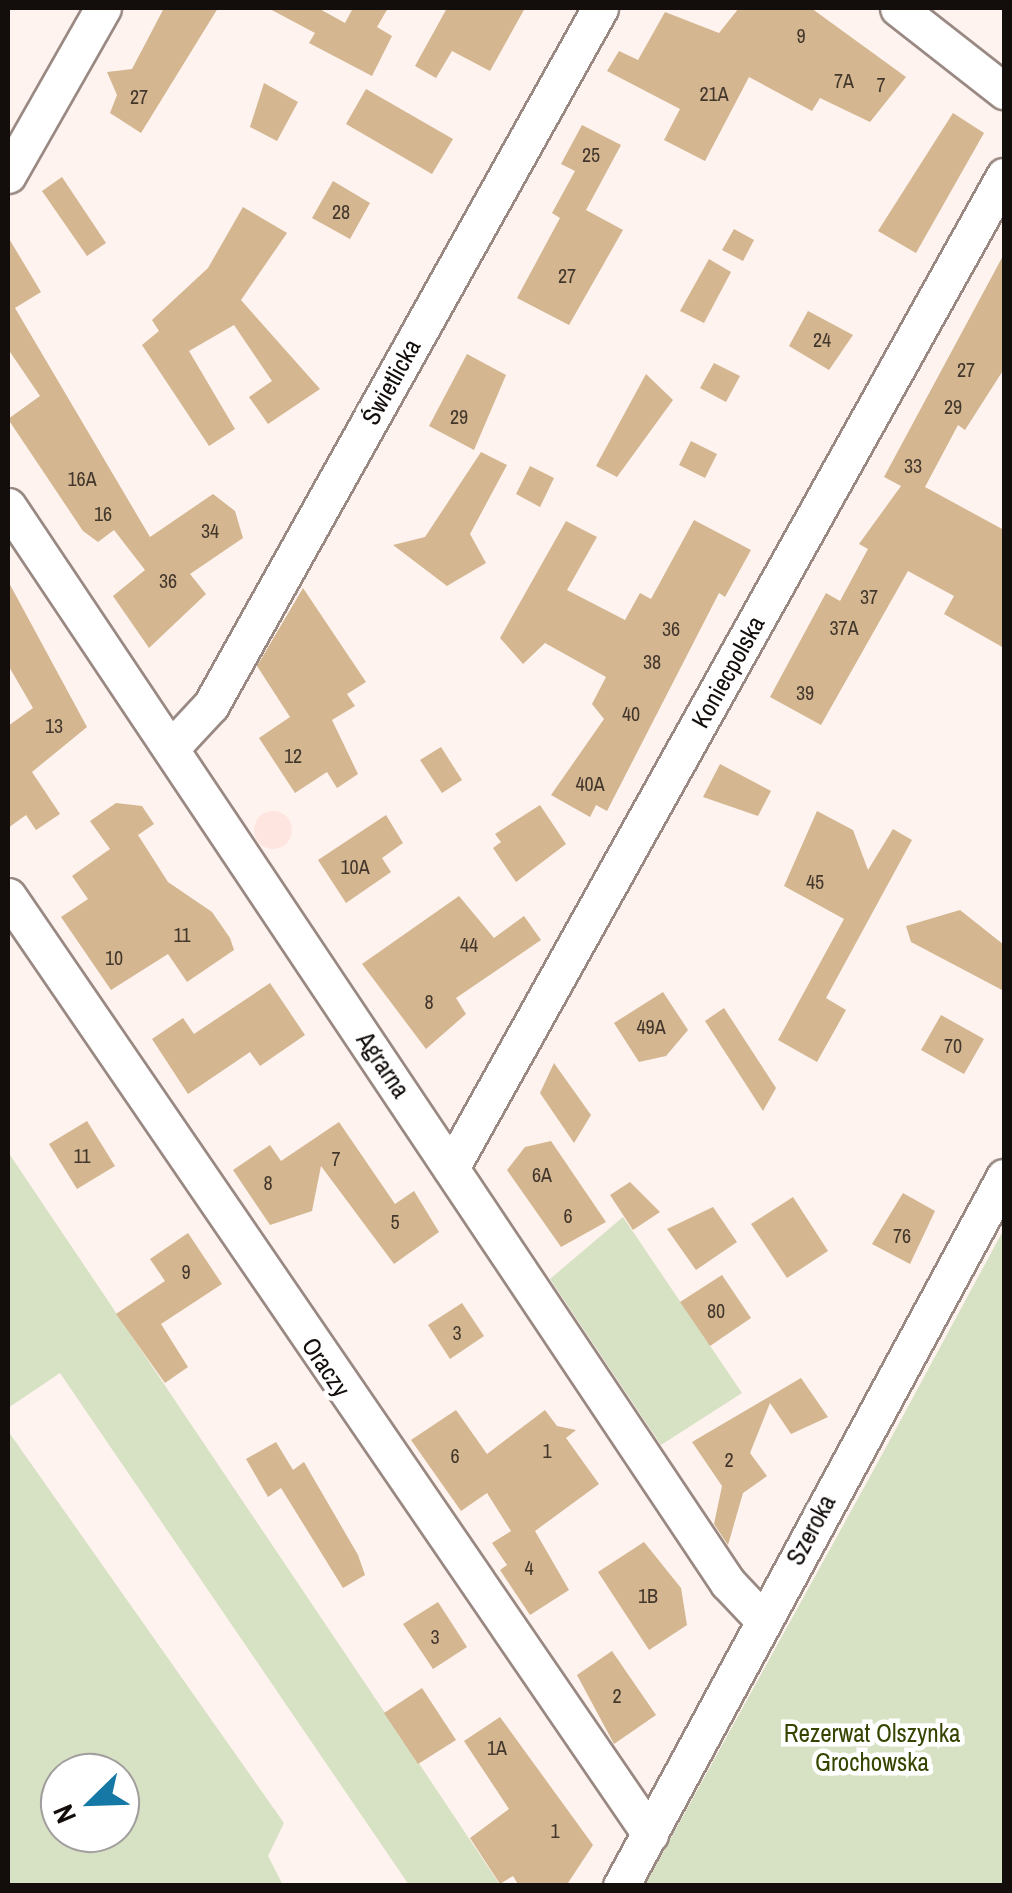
<!DOCTYPE html>
<meta charset="utf-8">
<style>
body{margin:0}
#map{position:relative;width:1012px;height:1893px;overflow:hidden;background:#fef3ee;font-family:"Archivo Narrow",sans-serif}
div>[style]{position:absolute}
[style*='--x']{left:calc(var(--x)*1px);top:calc(var(--y)*1px);width:calc(var(--w)*1px);rotate:calc(var(--a)*1deg)}
.industrial>*{inset:0;background:#ffe5df}
.round{border-radius:50%}
.green>*{inset:0;background:#d7e2c4}
.building>*{inset:0;background:#d4b691}
.roads{filter:drop-shadow(2px 0 #9a8983) drop-shadow(-2px 0 #9a8983) drop-shadow(0 2px #9a8983) drop-shadow(0 -2px #9a8983)}
.minor>*{height:35px;margin:-17.5px;padding:0 17.5px;transform-origin:17.5px;border-radius:17.5px;background:#fff}
span{translate:-50% -50%;white-space:nowrap;text-align:center;line-height:1.15;-webkit-text-stroke:9px #fff;paint-order:stroke}
.number-label{font-size:20px;color:#43372c}
.number-label span{-webkit-text-stroke-width:0}
.street-label{font-size:25px;color:#130d0b}
.park-label{font-size:25px;color:#354500}
.frame{position:absolute;inset:0;border:10px solid #130d0b;pointer-events:none}
.north{position:absolute;left:40px;top:1753px;width:100px;height:100px;box-sizing:border-box;background:#fff;border:2px solid #a19e9d;border-radius:50%;rotate:247deg;font-size:28px;font-weight:700;line-height:40px;text-align:center;color:#130d0b}
.north::after{content:'';display:block;margin:auto;width:35px;height:45px;background:#1678a5;clip-path:polygon(50% 0,100% 100%,50% 72%,0 100%)}
</style>
<div id="map">
<div class="industrial">
<div class="round" style="left:254px;top:811px;width:38px;height:38px"></div>
</div>
<div class="green">
<div style="clip-path:polygon(8px 1152px,410px 1750px,500px 1885px,409px 1885px,60px 1373px,8px 1408px)"></div>
<div style="clip-path:polygon(623px 1217px,742px 1393px,661px 1445px,550px 1279px)"></div>
<div style="clip-path:polygon(1004px 1229px,1004px 1885px,645px 1885px,878px 1462px)"></div>
<div style="clip-path:polygon(evenodd,8px 1431px,284px 1823px,268px 1856px,283px 1885px,8px 1885px,8px 1431px,60px 1773px,120px 1773px,120px 1833px,60px 1833px,60px 1773px)"></div>
</div>
<div class="building">
<div style="clip-path:polygon(164px 8px,218px 8px,141px 133px,110px 113px,117px 95px,107px 72px,132px 69px)"></div>
<div style="clip-path:polygon(268px 8px,318px 8px,345px 23px,353px 8px,388px 8px,377px 27px,392px 36px,372px 76px,309px 43px,315px 33px)"></div>
<div style="clip-path:polygon(447px 8px,525px 8px,490px 71px,452px 51px,436px 78px,415px 66px)"></div>
<div style="clip-path:polygon(739px 8px,811px 8px,906px 77px,870px 122px,820px 98px,812px 111px,749px 77px,705px 161px,664px 140px,680px 109px,607px 71px,619px 51px,638px 60px,665px 12px,719px 33px)"></div>
<div style="clip-path:polygon(264px 83px,298px 102px,277px 141px,250px 127px)"></div>
<div style="clip-path:polygon(366px 89px,453px 139px,432px 174px,346px 124px)"></div>
<div style="clip-path:polygon(953px 113px,984px 133px,916px 253px,878px 231px)"></div>
<div style="clip-path:polygon(582px 125px,621px 145px,586px 210px,623px 230px,569px 325px,517px 298px,560px 218px,552px 213px,575px 171px,561px 164px)"></div>
<div style="clip-path:polygon(62px 177px,106px 243px,87px 256px,42px 191px)"></div>
<div style="clip-path:polygon(333px 181px,370px 203px,350px 239px,312px 218px)"></div>
<div style="clip-path:polygon(243px 207px,287px 233px,241px 300px,320px 389px,268px 424px,249px 397px,272px 381px,234px 325px,189px 351px,235px 429px,209px 446px,142px 345px,159px 331px,152px 320px,208px 268px)"></div>
<div style="clip-path:polygon(734px 229px,754px 240px,743px 261px,722px 250px)"></div>
<div style="clip-path:polygon(8px 237px,41px 292px,15px 308px,150px 537px,213px 494px,235px 511px,243px 538px,190px 574px,206px 594px,149px 648px,113px 596px,145px 570px,114px 530px,98px 542px,83px 531px,8px 419px,40px 396px,8px 349px)"></div>
<div style="clip-path:polygon(1004px 254px,1004px 369px,965px 430px,958px 425px,925px 487px,1004px 530px,1004px 648px,944px 614px,954px 596px,908px 571px,821px 725px,770px 697px,826px 593px,840px 601px,868px 549px,859px 544px,901px 486px,884px 477px)"></div>
<div style="clip-path:polygon(709px 259px,731px 272px,704px 323px,680px 311px)"></div>
<div style="clip-path:polygon(808px 311px,853px 335px,829px 370px,789px 346px)"></div>
<div style="clip-path:polygon(467px 354px,506px 375px,474px 450px,429px 426px)"></div>
<div style="clip-path:polygon(714px 363px,740px 376px,726px 402px,700px 388px)"></div>
<div style="clip-path:polygon(646px 374px,673px 400px,617px 477px,596px 466px)"></div>
<div style="clip-path:polygon(691px 441px,717px 454px,705px 478px,679px 465px)"></div>
<div style="clip-path:polygon(481px 452px,507px 465px,470px 534px,486px 563px,447px 586px,393px 545px,425px 537px)"></div>
<div style="clip-path:polygon(530px 466px,554px 478px,540px 507px,516px 494px)"></div>
<div style="clip-path:polygon(694px 520px,751px 550px,725px 597px,719px 593px,607px 811px,596px 805px,590px 817px,551px 795px,604px 719px,592px 704px,606px 677px,545px 643px,523px 664px,500px 638px,566px 521px,597px 537px,567px 590px,625px 620px,640px 593px,651px 599px)"></div>
<div style="clip-path:polygon(8px 581px,87px 727px,32px 772px,60px 814px,36px 830px,26px 815px,8px 828px,8px 726px,33px 708px,8px 665px)"></div>
<div style="clip-path:polygon(303px 588px,366px 682px,347px 694px,355px 706px,332px 720px,358px 774px,337px 788px,327px 772px,295px 793px,259px 738px,290px 717px,257px 666px)"></div>
<div style="clip-path:polygon(441px 747px,462px 780px,442px 793px,420px 760px)"></div>
<div style="clip-path:polygon(720px 764px,771px 791px,758px 816px,703px 797px)"></div>
<div style="clip-path:polygon(116px 803px,142px 806px,154px 824px,138px 835px,168px 882px,212px 912px,230px 938px,234px 950px,187px 982px,168px 954px,111px 990px,61px 917px,88px 899px,72px 876px,110px 849px,90px 821px)"></div>
<div style="clip-path:polygon(540px 805px,566px 844px,516px 882px,493px 848px,501px 842px,495px 834px)"></div>
<div style="clip-path:polygon(817px 811px,853px 830px,868px 870px,893px 829px,912px 840px,826px 998px,846px 1010px,817px 1062px,778px 1040px,844px 919px,784px 886px)"></div>
<div style="clip-path:polygon(386px 815px,403px 843px,382px 858px,391px 872px,346px 903px,318px 860px)"></div>
<div style="clip-path:polygon(459px 896px,494px 938px,524px 916px,541px 940px,456px 998px,466px 1014px,426px 1049px,362px 964px)"></div>
<div style="clip-path:polygon(960px 910px,1004px 945px,1004px 991px,911px 942px,906px 926px)"></div>
<div style="clip-path:polygon(270px 983px,305px 1035px,260px 1066px,250px 1052px,188px 1094px,152px 1039px,183px 1018px,194px 1034px)"></div>
<div style="clip-path:polygon(663px 992px,688px 1030px,666px 1056px,639px 1062px,614px 1023px)"></div>
<div style="clip-path:polygon(724px 1008px,776px 1088px,763px 1111px,705px 1021px)"></div>
<div style="clip-path:polygon(941px 1015px,984px 1039px,964px 1074px,921px 1050px)"></div>
<div style="clip-path:polygon(554px 1063px,591px 1115px,574px 1143px,540px 1093px)"></div>
<div style="clip-path:polygon(87px 1121px,115px 1166px,77px 1189px,49px 1144px)"></div>
<div style="clip-path:polygon(339px 1122px,395px 1204px,414px 1191px,439px 1232px,394px 1264px,321px 1166px,312px 1211px,270px 1225px,233px 1170px,270px 1145px,281px 1161px)"></div>
<div style="clip-path:polygon(551px 1141px,606px 1222px,561px 1247px,507px 1170px,525px 1147px)"></div>
<div style="clip-path:polygon(630px 1182px,660px 1212px,633px 1230px,610px 1195px)"></div>
<div style="clip-path:polygon(903px 1193px,935px 1211px,910px 1264px,872px 1244px)"></div>
<div style="clip-path:polygon(793px 1197px,828px 1251px,787px 1278px,751px 1224px)"></div>
<div style="clip-path:polygon(713px 1207px,737px 1242px,696px 1270px,667px 1229px)"></div>
<div style="clip-path:polygon(188px 1233px,222px 1284px,161px 1324px,188px 1367px,165px 1383px,116px 1314px,165px 1281px,150px 1259px)"></div>
<div style="clip-path:polygon(722px 1275px,751px 1318px,710px 1346px,680px 1302px)"></div>
<div style="clip-path:polygon(462px 1303px,484px 1336px,450px 1359px,428px 1325px)"></div>
<div style="clip-path:polygon(801px 1378px,828px 1417px,791px 1434px,770px 1403px,750px 1453px,767px 1476px,743px 1493px,728px 1545px,714px 1524px,722px 1486px,692px 1442px)"></div>
<div style="clip-path:polygon(456px 1410px,487px 1454px,545px 1410px,557px 1426px,576px 1430px,566px 1438px,599px 1484px,535px 1531px,569px 1590px,530px 1615px,500px 1570px,507px 1565px,492px 1543px,511px 1531px,487px 1493px,461px 1511px,411px 1440px)"></div>
<div style="clip-path:polygon(276px 1442px,293px 1470px,304px 1462px,358px 1555px,365px 1575px,343px 1588px,281px 1488px,268px 1497px,246px 1459px)"></div>
<div style="clip-path:polygon(644px 1542px,681px 1588px,687px 1625px,649px 1650px,598px 1572px)"></div>
<div style="clip-path:polygon(438px 1602px,467px 1647px,433px 1669px,403px 1624px)"></div>
<div style="clip-path:polygon(612px 1651px,656px 1715px,614px 1744px,577px 1675px)"></div>
<div style="clip-path:polygon(422px 1688px,456px 1740px,418px 1764px,384px 1713px)"></div>
<div style="clip-path:polygon(500px 1717px,593px 1845px,566px 1886px,519px 1886px,513px 1876px,500px 1884px,470px 1838px,509px 1809px,464px 1741px)"></div>
</div>
<div class="roads">
<div class="minor">
<div style="--x:898;--y:8;--w:135;--a:38.1"></div>
<div style="--x:8;--y:175;--w:192;--a:-60.4"></div>
<div style="--x:8;--y:506;--w:1296;--a:56.24"></div>
<div style="--x:728;--y:1583;--w:51;--a:46.6"></div>
<div style="--x:172;--y:747;--w:57;--a:-47.1"></div>
<div style="--x:211;--y:705;--w:798;--a:-60.83"></div>
<div style="--x:8;--y:896;--w:1137;--a:55.61"></div>
<div style="--x:451;--y:1168;--w:1136;--a:-60.86"></div>
<div style="--x:621;--y:1886;--w:806;--a:-61.62"></div>
</div>
</div>
<div class="number-label">
<span style="left:801px;top:35px">9</span>
<span style="left:844px;top:80px">7A</span>
<span style="left:881px;top:84px">7</span>
<span style="left:714px;top:93px">21A</span>
<span style="left:139px;top:96px">27</span>
<span style="left:591px;top:154px">25</span>
<span style="left:341px;top:211px">28</span>
<span style="left:567px;top:275px">27</span>
<span style="left:822px;top:339px">24</span>
<span style="left:966px;top:369px">27</span>
<span style="left:953px;top:406px">29</span>
<span style="left:459px;top:416px">29</span>
<span style="left:913px;top:465px">33</span>
<span style="left:82px;top:478px">16A</span>
<span style="left:103px;top:513px">16</span>
<span style="left:210px;top:530px">34</span>
<span style="left:168px;top:580px">36</span>
<span style="left:869px;top:596px">37</span>
<span style="left:844px;top:627px">37A</span>
<span style="left:671px;top:628px">36</span>
<span style="left:652px;top:661px">38</span>
<span style="left:805px;top:692px">39</span>
<span style="left:631px;top:713px">40</span>
<span style="left:54px;top:725px">13</span>
<span style="left:293px;top:755px">12</span>
<span style="left:590px;top:783px">40A</span>
<span style="left:355px;top:866px">10A</span>
<span style="left:815px;top:881px">45</span>
<span style="left:182px;top:934px">11</span>
<span style="left:469px;top:944px">44</span>
<span style="left:114px;top:957px">10</span>
<span style="left:429px;top:1001px">8</span>
<span style="left:651px;top:1026px">49A</span>
<span style="left:953px;top:1045px">70</span>
<span style="left:82px;top:1155px">11</span>
<span style="left:336px;top:1158px">7</span>
<span style="left:542px;top:1174px">6A</span>
<span style="left:268px;top:1182px">8</span>
<span style="left:568px;top:1215px">6</span>
<span style="left:395px;top:1221px">5</span>
<span style="left:902px;top:1235px">76</span>
<span style="left:186px;top:1271px">9</span>
<span style="left:716px;top:1310px">80</span>
<span style="left:457px;top:1332px">3</span>
<span style="left:547px;top:1450px">1</span>
<span style="left:455px;top:1455px">6</span>
<span style="left:729px;top:1459px">2</span>
<span style="left:529px;top:1567px">4</span>
<span style="left:648px;top:1595px">1B</span>
<span style="left:435px;top:1636px">3</span>
<span style="left:617px;top:1695px">2</span>
<span style="left:497px;top:1747px">1A</span>
<span style="left:555px;top:1830px">1</span>
</div>
<div class="street-label">
<span style="left:391px;top:382px;rotate:-61deg">Świetlicka</span>
<span style="left:728px;top:672px;rotate:-61deg">Koniecpolska</span>
<span style="left:383px;top:1065px;rotate:56deg">Agrarna</span>
<span style="left:326px;top:1367px;rotate:56deg">Oraczy</span>
<span style="left:811px;top:1530px;rotate:-62deg">Szeroka</span>
</div>
<div class="park-label">
<span style="left:872px;top:1748px">Rezerwat Olszynka<br>Grochowska</span>
</div>
<div class="frame"></div>
<div class="north">N</div>
</div>
